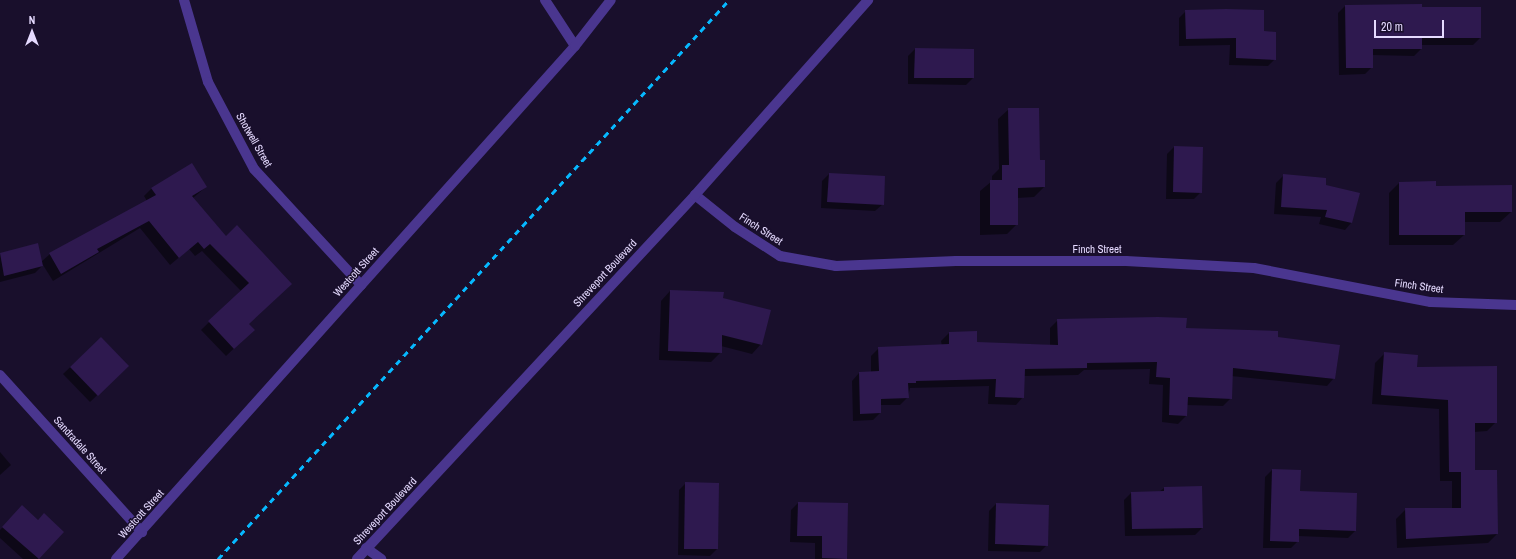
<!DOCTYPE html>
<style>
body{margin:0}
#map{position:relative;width:1516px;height:559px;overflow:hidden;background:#190f2c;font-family:"Archivo Narrow",sans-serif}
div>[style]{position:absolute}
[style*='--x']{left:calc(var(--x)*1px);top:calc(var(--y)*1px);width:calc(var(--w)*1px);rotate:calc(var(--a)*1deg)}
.shadow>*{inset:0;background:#0007}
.building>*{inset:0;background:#2e194f}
.street>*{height:10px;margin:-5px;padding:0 5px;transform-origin:5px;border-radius:5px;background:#4a368f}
.rail>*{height:3px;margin-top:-1.5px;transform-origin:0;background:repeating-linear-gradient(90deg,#06b8ff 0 6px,transparent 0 11px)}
span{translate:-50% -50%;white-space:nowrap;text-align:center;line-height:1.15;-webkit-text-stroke:3px #190f2c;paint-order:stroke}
.street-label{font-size:11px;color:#e5daff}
.north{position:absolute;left:12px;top:12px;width:40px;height:40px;-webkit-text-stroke:3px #190f2c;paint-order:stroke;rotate:0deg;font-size:11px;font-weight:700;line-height:16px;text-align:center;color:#e5daff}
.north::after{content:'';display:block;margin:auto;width:14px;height:18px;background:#e5daff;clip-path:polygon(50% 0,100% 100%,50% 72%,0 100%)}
.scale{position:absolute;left:1374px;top:20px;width:70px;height:18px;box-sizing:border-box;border:2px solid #e5daff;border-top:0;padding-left:5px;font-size:12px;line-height:14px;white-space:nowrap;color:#e5daff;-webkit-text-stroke:3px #190f2c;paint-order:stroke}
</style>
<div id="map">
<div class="shadow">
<div style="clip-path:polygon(1345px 6px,1421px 8px,1480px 38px,1473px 45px,1421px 45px,1421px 49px,1414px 56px,1372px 55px,1372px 67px,1365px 74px,1339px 75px,1338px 13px)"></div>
<div style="clip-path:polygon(1186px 11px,1263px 32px,1275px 59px,1268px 66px,1229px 65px,1230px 45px,1179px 46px,1179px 18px)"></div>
<div style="clip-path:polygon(915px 49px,973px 78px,966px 85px,908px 84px,908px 56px)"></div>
<div style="clip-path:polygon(1009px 109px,1039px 161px,1044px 187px,1034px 197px,1017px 198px,1017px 224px,1007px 234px,980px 235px,980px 191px,992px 181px,992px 176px,999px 169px,998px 119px)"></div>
<div style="clip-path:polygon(1174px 147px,1201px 192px,1194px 199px,1166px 199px,1167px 154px)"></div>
<div style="clip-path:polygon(829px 174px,883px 204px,875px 211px,821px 208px,822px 181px)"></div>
<div style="clip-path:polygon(1283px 176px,1324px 186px,1352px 222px,1345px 230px,1319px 224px,1321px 217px,1274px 214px,1276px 183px)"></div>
<div style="clip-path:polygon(1399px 183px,1435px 187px,1511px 212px,1500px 222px,1464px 222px,1464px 235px,1453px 245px,1389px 245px,1389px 193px)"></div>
<div style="clip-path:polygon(206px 187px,193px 198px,226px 237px,291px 284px,248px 324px,245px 338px,226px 356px,201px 330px,241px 291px,202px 251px,195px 256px,189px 249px,170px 265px,140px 228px,53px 281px,43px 265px,35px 273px,0 282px,0 254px,37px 244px,41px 262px,50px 254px,147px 201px,144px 196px,152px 188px)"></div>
<div style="clip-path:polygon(670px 291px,722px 299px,761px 344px,752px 354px,721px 346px,721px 352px,711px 362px,659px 360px,661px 301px)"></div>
<div style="clip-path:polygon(1058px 320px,1277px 338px,1334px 378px,1327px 386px,1231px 376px,1231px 398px,1223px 406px,1186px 405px,1186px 416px,1178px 424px,1162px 422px,1163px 385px,1149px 384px,1150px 369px,1084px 370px,1078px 375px,1024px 376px,1023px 397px,1016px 405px,988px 404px,989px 386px,910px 388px,908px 397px,900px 405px,880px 405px,880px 413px,873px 420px,853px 421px,852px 381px,859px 373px,871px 373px,871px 356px,879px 348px,942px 346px,941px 341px,949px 333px,976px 332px,976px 343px,1050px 345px,1050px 328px)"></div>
<div style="clip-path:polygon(101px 338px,128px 366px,90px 402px,63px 374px)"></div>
<div style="clip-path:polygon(1385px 353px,1416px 368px,1496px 422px,1487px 431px,1474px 432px,1474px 471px,1496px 471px,1497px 534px,1488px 543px,1397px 548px,1396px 519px,1406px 509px,1452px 509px,1452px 481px,1440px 481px,1439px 409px,1372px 404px,1375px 363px)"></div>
<div style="clip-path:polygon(0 452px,11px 465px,0 475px)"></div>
<div style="clip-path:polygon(1272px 470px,1299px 492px,1355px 531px,1348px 538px,1298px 536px,1298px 541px,1291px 548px,1263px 548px,1265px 477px)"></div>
<div style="clip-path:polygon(686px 483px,717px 549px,710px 556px,678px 555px,679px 490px)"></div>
<div style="clip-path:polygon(1201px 487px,1202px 528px,1195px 535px,1125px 536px,1124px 500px,1131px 493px,1159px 492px,1164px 488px)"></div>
<div style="clip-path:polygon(798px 503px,847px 504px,845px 559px,815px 559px,815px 543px,790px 542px,791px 510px)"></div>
<div style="clip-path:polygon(996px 504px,1047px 545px,1040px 552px,988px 551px,989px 511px)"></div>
<div style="clip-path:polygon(15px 514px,37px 521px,44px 514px,63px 532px,38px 559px,23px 559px,0 538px,0 530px)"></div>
</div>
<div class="building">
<div style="clip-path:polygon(1422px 4px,1422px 7px,1481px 7px,1481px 38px,1422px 38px,1422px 49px,1373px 49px,1373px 68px,1346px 68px,1345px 5px)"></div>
<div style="clip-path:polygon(1226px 9px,1264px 10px,1264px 31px,1276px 32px,1276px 60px,1236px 58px,1236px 38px,1186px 39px,1185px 10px)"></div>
<div style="clip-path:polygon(915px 48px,974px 49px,974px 78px,914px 78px)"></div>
<div style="clip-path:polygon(1008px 108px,1039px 108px,1040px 160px,1045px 160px,1045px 187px,1018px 188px,1018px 225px,990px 225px,990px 180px,1002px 180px,1002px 165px,1009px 165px)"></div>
<div style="clip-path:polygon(1174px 146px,1203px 147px,1202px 193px,1173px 192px)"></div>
<div style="clip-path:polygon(192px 163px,207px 187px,192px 196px,226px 236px,237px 225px,292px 284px,249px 324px,255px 330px,234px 349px,208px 321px,249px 283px,210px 244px,204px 249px,198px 242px,179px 258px,149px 221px,97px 249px,99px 252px,61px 274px,49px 253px,156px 195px,151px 188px)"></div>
<div style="clip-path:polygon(829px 173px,885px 176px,884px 205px,827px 202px)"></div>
<div style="clip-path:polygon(1283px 174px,1326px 178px,1326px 185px,1360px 193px,1352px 223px,1325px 217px,1327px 210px,1281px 207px)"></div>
<div style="clip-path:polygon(1436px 181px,1436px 186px,1512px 185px,1512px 212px,1465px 212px,1465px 235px,1399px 235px,1399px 182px)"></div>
<div style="clip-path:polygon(38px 243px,43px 266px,4px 276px,0 253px)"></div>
<div style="clip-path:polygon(670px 290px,724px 292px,723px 298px,771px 310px,762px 345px,722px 335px,722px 353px,668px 351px)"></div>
<div style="clip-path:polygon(1158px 317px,1187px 318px,1186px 328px,1278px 331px,1278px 337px,1340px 345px,1335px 379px,1233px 368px,1232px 399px,1188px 397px,1187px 416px,1169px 415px,1170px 378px,1156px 377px,1157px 362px,1087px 363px,1087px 368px,1025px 369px,1024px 398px,995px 397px,996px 379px,916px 381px,916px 383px,908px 383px,909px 398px,881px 399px,881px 413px,860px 414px,859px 372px,879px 371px,878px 347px,949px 344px,949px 332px,977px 331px,977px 342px,1058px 345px,1057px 319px)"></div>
<div style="clip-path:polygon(101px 337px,129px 366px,98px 396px,70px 367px)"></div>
<div style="clip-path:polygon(1384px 352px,1418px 355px,1417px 367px,1497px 366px,1497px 423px,1475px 423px,1475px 470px,1497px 470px,1498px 534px,1406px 539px,1405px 508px,1461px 508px,1461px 472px,1449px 472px,1448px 400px,1381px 395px)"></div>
<div style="clip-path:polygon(1272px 469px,1301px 470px,1300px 491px,1357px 493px,1356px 531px,1299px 529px,1299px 542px,1270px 541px)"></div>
<div style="clip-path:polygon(685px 482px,719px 483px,718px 549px,684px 549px)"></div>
<div style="clip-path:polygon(1202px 486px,1203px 528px,1132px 529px,1131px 492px,1164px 491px,1164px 487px)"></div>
<div style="clip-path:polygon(798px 502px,848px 503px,847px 559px,822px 558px,822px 536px,797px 536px)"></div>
<div style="clip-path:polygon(996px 503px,1049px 505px,1048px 546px,995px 544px)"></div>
<div style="clip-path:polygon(22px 505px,38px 520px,44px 513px,64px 532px,39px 559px,2px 527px)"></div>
</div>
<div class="street">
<div style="--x:184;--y:0;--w:85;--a:73.7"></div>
<div style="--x:208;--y:82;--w:98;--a:62.1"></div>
<div style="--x:254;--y:169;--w:158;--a:47.3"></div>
<div style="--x:545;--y:0;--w:55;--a:56.9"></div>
<div style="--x:695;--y:195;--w:51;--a:38.7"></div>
<div style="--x:735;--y:227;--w:54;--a:32.8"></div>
<div style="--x:780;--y:256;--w:57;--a:10.1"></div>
<div style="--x:836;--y:266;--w:120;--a:-2.4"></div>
<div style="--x:956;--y:261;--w:170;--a:0"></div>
<div style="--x:1126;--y:261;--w:128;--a:3.1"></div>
<div style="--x:1254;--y:268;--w:180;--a:10.9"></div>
<div style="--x:1431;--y:302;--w:85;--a:2"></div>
<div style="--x:0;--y:375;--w:212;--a:47.9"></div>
<div style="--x:366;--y:548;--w:19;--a:36"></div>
<div style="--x:116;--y:559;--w:688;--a:-48.18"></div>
<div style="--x:575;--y:46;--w:58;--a:-52"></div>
<div style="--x:357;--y:559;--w:497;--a:-47.1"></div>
<div style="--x:695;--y:195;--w:261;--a:-48.4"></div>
</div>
<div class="rail">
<div style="--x:218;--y:559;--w:757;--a:-47.57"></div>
</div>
<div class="street-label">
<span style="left:254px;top:140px;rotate:60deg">Shotwell Street</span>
<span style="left:761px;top:229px;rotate:33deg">Finch Street</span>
<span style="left:1097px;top:249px">Finch Street</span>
<span style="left:356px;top:272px;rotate:-48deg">Westcott Street</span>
<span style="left:605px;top:273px;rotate:-47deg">Shreveport Boulevard</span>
<span style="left:1419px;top:286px;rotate:8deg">Finch Street</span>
<span style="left:80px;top:445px;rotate:48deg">Sandradale Street</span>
<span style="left:385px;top:511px;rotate:-47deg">Shreveport Boulevard</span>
<span style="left:141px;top:514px;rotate:-48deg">Westcott Street</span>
</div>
<div class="north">N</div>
<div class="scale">20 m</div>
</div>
